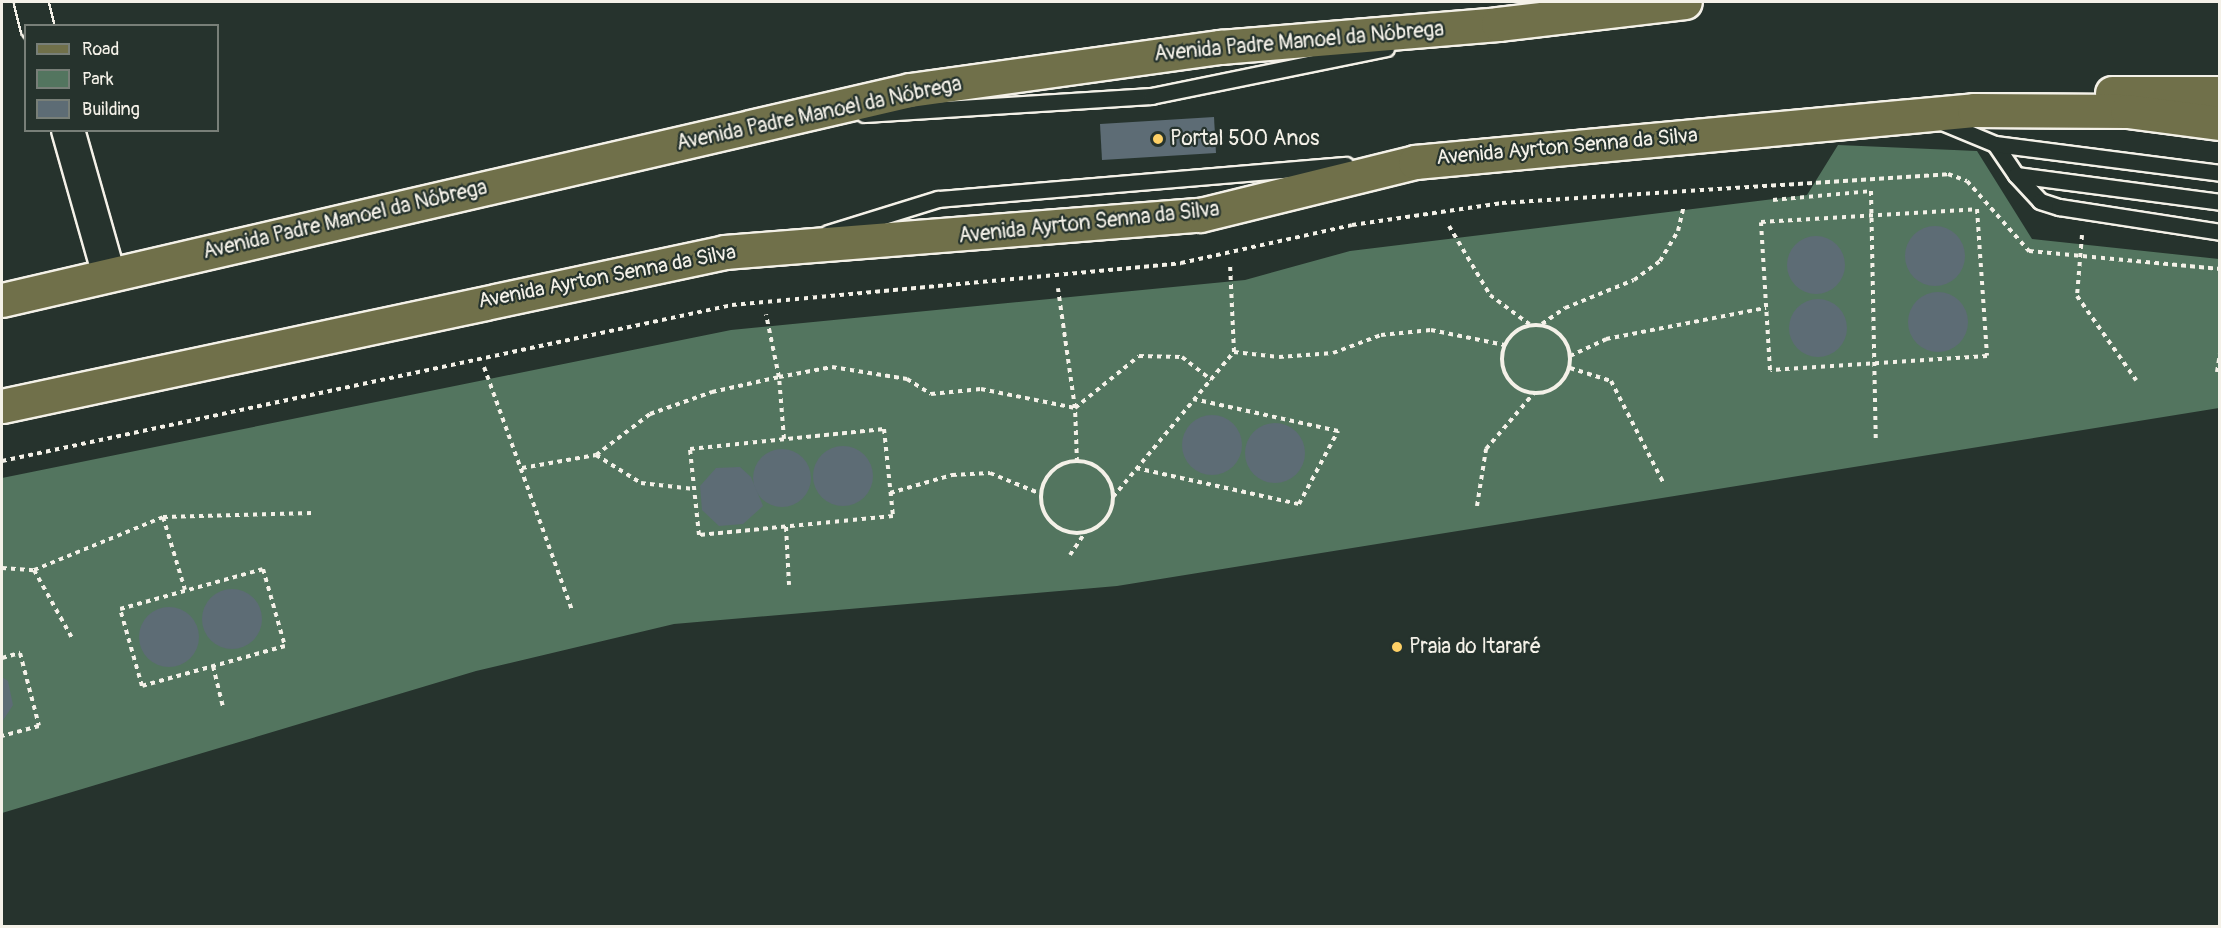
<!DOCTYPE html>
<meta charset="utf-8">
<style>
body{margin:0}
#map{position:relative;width:2221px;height:928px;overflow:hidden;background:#26332d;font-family:Pangolin,sans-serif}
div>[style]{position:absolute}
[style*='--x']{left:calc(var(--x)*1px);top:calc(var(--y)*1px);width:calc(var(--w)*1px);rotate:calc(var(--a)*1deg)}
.green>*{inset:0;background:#53755f}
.building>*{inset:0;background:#5d6c75}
.round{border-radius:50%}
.path>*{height:4px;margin-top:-2px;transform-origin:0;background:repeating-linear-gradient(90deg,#f4f1e8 0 4.5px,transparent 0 9px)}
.path>.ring{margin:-2px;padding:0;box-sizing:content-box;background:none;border:4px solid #f4f1e8;border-radius:50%}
.roads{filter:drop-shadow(2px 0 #f4f1e8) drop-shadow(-2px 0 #f4f1e8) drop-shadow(0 2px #f4f1e8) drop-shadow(0 -2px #f4f1e8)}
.service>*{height:15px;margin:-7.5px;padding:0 7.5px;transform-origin:7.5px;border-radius:7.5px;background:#26332d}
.minor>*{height:32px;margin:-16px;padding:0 16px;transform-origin:16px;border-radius:16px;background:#26332d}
.primary>*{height:33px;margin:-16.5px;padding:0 16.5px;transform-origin:16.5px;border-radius:16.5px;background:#70704a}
.dots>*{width:16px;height:16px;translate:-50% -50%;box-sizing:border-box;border:3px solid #26332d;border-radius:50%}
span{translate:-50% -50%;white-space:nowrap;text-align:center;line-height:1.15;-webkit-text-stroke:4.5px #26332d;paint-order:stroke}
.street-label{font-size:21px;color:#f4f1e8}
.poi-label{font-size:21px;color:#f4f1e8}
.left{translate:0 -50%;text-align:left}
.frame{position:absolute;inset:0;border:3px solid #f4f1e8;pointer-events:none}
.legend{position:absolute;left:24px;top:24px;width:195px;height:108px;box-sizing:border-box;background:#26332d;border:2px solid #787f78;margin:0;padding:8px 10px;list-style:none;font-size:18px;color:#f4f1e8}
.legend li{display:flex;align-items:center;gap:12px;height:30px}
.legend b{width:30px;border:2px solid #787f78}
</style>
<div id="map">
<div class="green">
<div style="clip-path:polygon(1838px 145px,1977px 151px,2032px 239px,2219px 259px,2219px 408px,1117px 586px,674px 624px,476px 671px,2px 813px,2px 478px,731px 330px,1245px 280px,1350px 251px,1807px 195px)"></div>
</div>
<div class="building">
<div style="clip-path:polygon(1214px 117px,1216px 153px,1102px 160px,1100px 124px)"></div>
<div class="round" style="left:1905px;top:226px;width:60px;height:60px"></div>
<div class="round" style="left:1787px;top:236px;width:58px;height:58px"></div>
<div class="round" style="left:1908px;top:292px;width:60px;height:60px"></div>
<div class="round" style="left:1789px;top:299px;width:58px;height:58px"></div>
<div class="round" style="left:1182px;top:415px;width:60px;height:60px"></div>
<div class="round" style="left:1245px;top:423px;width:60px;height:60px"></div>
<div class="round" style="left:813px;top:446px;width:60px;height:60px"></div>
<div class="round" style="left:753px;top:449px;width:58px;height:58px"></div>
<div style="clip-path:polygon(740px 467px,751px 477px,763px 506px,743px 524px,719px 526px,702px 510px,700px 486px,716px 468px)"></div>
<div class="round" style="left:202px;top:589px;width:60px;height:60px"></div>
<div class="round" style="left:139px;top:607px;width:60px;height:60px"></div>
<div style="clip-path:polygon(2px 677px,8px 681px,13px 705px,2px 722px)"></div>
</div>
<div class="path">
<div style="--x:1773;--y:200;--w:98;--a:-5.2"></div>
<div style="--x:1871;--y:191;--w:250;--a:88.9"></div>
<div style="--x:1977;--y:209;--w:147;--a:86.1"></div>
<div style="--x:1987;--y:356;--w:217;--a:176.3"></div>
<div style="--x:1770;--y:370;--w:148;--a:-93.5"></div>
<div style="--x:1761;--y:222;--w:216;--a:-3.4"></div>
<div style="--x:1449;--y:226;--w:80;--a:59.3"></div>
<div style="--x:1490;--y:295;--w:49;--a:36.6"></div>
<div style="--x:2082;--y:235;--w:61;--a:94.7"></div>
<div style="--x:2077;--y:296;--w:103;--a:54.9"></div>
<div style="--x:1542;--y:324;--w:28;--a:-35"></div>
<div style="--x:1565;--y:308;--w:74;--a:-22.1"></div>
<div style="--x:1634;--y:280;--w:32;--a:-36"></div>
<div style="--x:1660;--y:261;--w:35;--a:-59"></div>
<div style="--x:1678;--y:231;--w:26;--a:-77"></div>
<div class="ring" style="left:1502px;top:325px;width:64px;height:64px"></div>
<div style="--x:1234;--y:352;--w:45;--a:6.3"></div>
<div style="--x:1279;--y:357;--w:54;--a:-4.2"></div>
<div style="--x:1333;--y:353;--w:51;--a:-20.6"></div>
<div style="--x:1381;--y:335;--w:50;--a:-5.7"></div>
<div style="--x:1431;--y:330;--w:75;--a:11.6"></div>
<div style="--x:1570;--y:356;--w:40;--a:-25"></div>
<div style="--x:1606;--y:339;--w:163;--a:-11"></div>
<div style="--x:484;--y:367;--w:258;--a:70.1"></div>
<div style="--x:1570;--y:368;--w:43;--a:17.6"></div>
<div style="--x:1611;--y:381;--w:116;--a:62.8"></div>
<div style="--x:2217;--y:372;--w:19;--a:-81"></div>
<div style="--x:884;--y:429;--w:87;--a:84.1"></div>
<div style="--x:893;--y:516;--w:195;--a:174.4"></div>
<div style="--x:699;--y:535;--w:86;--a:-96"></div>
<div style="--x:690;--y:449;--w:195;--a:-5.9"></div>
<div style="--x:784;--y:439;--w:62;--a:-94.6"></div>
<div style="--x:779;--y:377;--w:54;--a:-10.7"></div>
<div style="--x:832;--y:367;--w:76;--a:9.1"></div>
<div style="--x:907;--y:379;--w:28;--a:32"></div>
<div style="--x:931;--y:394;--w:50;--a:-5.7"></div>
<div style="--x:981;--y:389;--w:96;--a:11.4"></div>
<div style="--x:1075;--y:408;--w:121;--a:-98.1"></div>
<div style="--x:596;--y:455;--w:53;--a:31.9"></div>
<div style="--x:641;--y:483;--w:53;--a:6.5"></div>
<div style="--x:2;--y:461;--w:746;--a:-12.06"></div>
<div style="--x:732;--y:305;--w:451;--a:-5.3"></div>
<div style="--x:1181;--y:263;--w:175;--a:-12.5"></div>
<div style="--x:1352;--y:225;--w:152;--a:-8.3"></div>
<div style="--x:1502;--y:203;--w:447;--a:-3.7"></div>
<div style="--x:1948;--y:174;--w:20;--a:20"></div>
<div style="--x:1967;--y:181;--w:94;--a:48.5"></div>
<div style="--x:2029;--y:251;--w:192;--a:5.4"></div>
<div class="ring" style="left:1041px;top:461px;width:68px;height:68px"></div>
<div style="--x:1077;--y:462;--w:54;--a:-92.1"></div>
<div style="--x:1075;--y:408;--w:82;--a:-39.1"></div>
<div style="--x:1139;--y:356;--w:43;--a:1.3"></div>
<div style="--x:1182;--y:357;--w:37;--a:38"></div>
<div style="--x:522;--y:468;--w:75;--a:-10"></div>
<div style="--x:596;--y:455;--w:68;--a:-37.2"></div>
<div style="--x:650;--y:414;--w:66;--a:-19.5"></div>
<div style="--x:712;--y:392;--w:69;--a:-12.6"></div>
<div style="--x:779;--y:377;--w:64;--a:-101.7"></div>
<div style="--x:1136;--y:468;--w:167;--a:12.5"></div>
<div style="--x:1299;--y:504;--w:83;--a:-61.9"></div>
<div style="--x:1338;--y:431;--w:148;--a:-167.5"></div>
<div style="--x:890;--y:493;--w:65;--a:-16.2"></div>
<div style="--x:952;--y:475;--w:38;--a:-3"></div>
<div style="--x:990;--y:473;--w:55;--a:22.4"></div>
<div style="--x:1113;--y:497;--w:189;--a:-50.2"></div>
<div style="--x:1234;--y:352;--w:87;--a:-92.6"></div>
<div style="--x:1477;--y:506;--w:58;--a:-81"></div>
<div style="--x:1486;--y:449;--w:74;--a:-49.4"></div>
<div style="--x:163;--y:517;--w:149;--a:-1.5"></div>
<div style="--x:786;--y:527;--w:58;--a:87"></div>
<div style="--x:1070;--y:555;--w:27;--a:-56"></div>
<div style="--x:2;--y:568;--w:32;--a:4"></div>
<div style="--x:34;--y:570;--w:78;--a:60.8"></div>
<div style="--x:263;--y:569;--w:80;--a:74.1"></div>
<div style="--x:285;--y:646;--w:148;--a:164.4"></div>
<div style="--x:142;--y:686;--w:80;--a:-105.9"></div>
<div style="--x:120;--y:609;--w:148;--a:-15.6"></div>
<div style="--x:34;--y:570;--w:139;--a:-22.3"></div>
<div style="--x:163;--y:517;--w:76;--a:73.2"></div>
<div style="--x:2;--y:658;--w:19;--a:-16"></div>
<div style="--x:20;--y:653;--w:75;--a:75.4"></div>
<div style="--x:39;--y:726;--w:38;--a:165"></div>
<div style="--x:213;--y:666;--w:42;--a:76.3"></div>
</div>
<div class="roads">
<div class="service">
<div style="--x:864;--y:114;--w:288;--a:-3.6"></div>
<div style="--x:1151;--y:96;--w:240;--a:-11.5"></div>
<div style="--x:1942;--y:122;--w:57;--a:22.5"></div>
<div style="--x:1995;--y:144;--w:37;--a:56"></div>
<div style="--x:2016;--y:175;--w:206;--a:7.5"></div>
<div style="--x:1995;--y:144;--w:227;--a:7.3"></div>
<div style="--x:2016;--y:175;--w:35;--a:47"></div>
<div style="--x:2040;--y:201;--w:20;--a:18"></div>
<div style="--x:2059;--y:207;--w:163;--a:8.8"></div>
<div style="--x:828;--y:233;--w:115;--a:-17.2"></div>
<div style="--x:938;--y:199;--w:409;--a:-4.8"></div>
</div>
<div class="minor">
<div style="--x:31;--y:2;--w:25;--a:76"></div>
<div style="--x:68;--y:130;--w:151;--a:74.2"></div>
</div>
<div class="primary">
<div style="--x:2112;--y:93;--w:108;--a:0"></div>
<div style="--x:2;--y:300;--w:932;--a:-13.02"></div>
<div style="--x:910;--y:90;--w:313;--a:-7.9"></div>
<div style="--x:1220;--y:47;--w:279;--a:-4.7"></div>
<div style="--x:1498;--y:24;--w:188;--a:-6.7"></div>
<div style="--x:2;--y:406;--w:739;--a:-12.02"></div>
<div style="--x:725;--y:252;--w:476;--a:-4.5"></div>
<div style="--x:1200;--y:215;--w:221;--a:-13.8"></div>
<div style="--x:1415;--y:162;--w:561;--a:-5.31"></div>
<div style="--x:1974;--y:110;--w:153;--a:0.4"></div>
<div style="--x:2127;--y:111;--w:94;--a:7.4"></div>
</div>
</div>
<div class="dots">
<div style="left:1158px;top:139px;background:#ffd166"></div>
<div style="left:1397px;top:647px;background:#ffd166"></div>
</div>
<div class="street-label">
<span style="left:1299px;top:42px;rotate:-5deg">Avenida Padre Manoel da Nóbrega</span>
<span style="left:819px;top:114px;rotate:-12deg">Avenida Padre Manoel da Nóbrega</span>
<span style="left:1567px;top:147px;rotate:-5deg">Avenida Ayrton Senna da Silva</span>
<span style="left:345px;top:220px;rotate:-13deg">Avenida Padre Manoel da Nóbrega</span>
<span style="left:1089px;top:223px;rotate:-6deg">Avenida Ayrton Senna da Silva</span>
<span style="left:607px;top:277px;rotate:-11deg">Avenida Ayrton Senna da Silva</span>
</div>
<div class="poi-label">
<span class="left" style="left:1170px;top:139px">Portal 500 Anos</span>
<span class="left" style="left:1409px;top:647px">Praia do Itararé</span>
</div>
<div class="frame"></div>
<ul class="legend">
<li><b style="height:8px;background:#70704a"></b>Road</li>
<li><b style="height:16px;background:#53755f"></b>Park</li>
<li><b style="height:16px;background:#5d6c75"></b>Building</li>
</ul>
</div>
